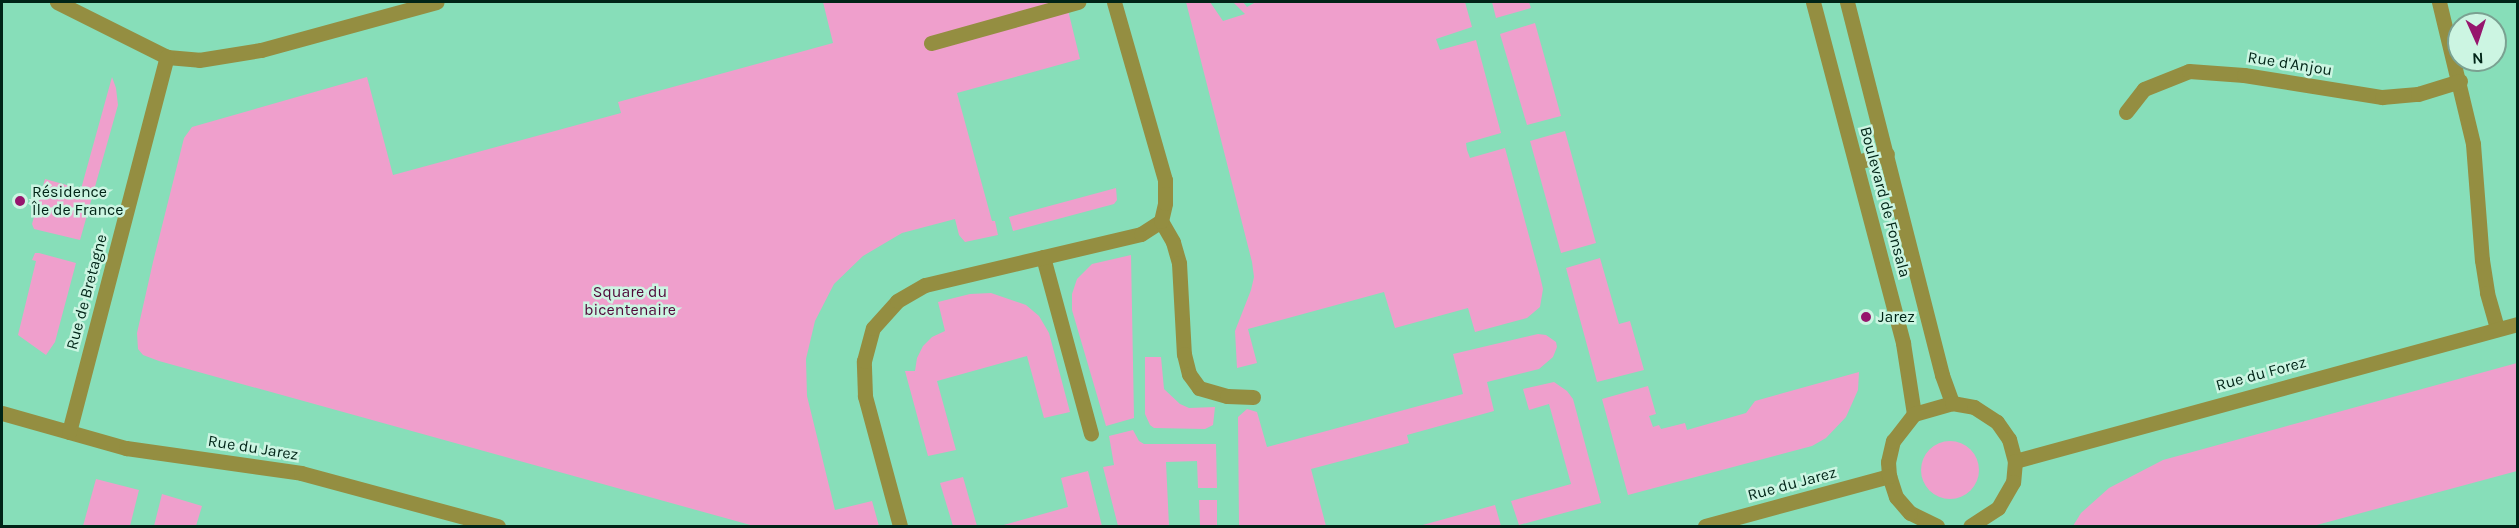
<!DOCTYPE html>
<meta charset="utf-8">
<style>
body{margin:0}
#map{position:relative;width:2519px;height:528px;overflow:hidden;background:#87deb9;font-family:Karla,sans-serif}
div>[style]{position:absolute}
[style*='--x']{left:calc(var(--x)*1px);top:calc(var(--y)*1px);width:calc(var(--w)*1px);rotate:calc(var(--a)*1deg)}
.green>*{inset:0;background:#ef9fcc}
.round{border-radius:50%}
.service>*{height:15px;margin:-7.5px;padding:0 7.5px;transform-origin:7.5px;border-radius:7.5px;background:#948e41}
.minor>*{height:15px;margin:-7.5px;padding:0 7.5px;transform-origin:7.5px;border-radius:7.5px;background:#948e41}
.tertiary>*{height:15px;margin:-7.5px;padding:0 7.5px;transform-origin:7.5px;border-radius:7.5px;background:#948e41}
.dots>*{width:16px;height:16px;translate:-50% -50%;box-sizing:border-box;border:3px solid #ccf5e2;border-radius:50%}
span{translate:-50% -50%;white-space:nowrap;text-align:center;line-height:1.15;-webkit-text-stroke:5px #ccf5e2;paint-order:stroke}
.street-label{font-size:16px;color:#002417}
.poi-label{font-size:16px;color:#002417}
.left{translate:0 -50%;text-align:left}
.park-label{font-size:16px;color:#500839}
.frame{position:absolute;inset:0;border:3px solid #002417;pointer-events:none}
.north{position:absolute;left:2447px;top:12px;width:60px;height:60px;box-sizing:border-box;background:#ccf5e2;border:2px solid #7aa191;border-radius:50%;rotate:177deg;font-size:16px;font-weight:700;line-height:24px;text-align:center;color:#002417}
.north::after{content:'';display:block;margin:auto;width:21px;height:27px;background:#96166d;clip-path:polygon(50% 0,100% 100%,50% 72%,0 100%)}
</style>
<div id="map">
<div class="green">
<div style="clip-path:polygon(823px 2px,1066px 2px,1080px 59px,957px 93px,992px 221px,995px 221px,998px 235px,965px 242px,959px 235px,955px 219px,902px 233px,863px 256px,834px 284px,815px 321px,806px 359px,807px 396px,835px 510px,872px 501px,879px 526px,754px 526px,159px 361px,143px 355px,138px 349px,137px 333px,153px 262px,184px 138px,192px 127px,367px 77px,393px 175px,621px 113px,618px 102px,833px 43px)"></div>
<div style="clip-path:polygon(1186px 2px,1210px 2px,1223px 21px,1245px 14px,1233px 2px,1243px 2px,1247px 7px,1256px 2px,1465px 2px,1472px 27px,1436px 39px,1440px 50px,1476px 40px,1501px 133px,1466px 143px,1467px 150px,1470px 158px,1505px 148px,1540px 276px,1543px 289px,1540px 307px,1527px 318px,1475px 332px,1468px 308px,1395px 328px,1384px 292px,1248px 329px,1257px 363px,1237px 368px,1235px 331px,1251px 290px,1254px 277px,1252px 262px)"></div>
<div style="clip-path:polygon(1492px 2px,1529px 2px,1531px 8px,1496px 18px)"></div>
<div style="clip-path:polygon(1535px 23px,1561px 116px,1527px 125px,1500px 34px)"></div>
<div style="clip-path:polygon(112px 77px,116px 88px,118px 105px,80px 240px,34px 229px,32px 224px,45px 179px,81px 189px)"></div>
<div style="clip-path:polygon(1565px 131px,1596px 243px,1561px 253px,1530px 141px)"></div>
<div style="clip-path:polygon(1116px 188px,1117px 200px,1114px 204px,1013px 231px,1009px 217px)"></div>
<div style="clip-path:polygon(39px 253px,76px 263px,55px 342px,46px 355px,18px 335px,36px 261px,32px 260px,35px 253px)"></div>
<div style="clip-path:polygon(1131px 255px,1134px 418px,1106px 426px,1072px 310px,1072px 294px,1077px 279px,1092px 264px)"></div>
<div style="clip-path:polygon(1600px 258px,1619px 324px,1630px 321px,1644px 370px,1597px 382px,1566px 268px)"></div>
<div style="clip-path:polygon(991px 293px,1026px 305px,1039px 316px,1049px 333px,1070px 412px,1044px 418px,1027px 356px,937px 381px,956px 450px,928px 456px,905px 371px,915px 371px,917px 358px,923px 346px,932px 337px,945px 331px,938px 302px,970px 294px)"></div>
<div style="clip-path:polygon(1538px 334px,1546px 335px,1556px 342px,1557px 347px,1553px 357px,1539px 369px,1487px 382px,1494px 411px,1407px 435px,1409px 443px,1311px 469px,1326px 526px,1239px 526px,1238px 417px,1247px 409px,1257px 412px,1267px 447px,1463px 394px,1453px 354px)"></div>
<div style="clip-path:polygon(1145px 357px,1161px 357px,1164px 389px,1180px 404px,1189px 408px,1215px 407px,1213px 425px,1205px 429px,1154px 428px,1150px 425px,1145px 414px)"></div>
<div style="clip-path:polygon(2517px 363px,2517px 471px,2313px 526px,2073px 526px,2081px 513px,2109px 488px,2163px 460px)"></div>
<div style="clip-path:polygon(1859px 372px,1858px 390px,1846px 417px,1826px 438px,1812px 446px,1628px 495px,1602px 399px,1648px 386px,1656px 414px,1649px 416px,1653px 427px,1659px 425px,1661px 429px,1685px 423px,1687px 430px,1746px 413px,1755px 401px)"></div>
<div style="clip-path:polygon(1554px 382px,1567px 391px,1573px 399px,1601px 503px,1519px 525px,1511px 501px,1571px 484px,1549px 404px,1529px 410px,1523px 389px)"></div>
<div style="clip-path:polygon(1133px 430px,1139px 441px,1144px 444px,1216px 444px,1217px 488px,1198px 488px,1197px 461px,1166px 462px,1169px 526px,1118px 526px,1103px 467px,1114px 465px,1109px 436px)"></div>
<div class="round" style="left:1921px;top:441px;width:58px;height:58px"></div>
<div style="clip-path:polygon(1088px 471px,1102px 526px,1000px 526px,1068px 507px,1061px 478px)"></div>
<div style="clip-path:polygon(963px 477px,977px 526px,953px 526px,940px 483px)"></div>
<div style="clip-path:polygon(96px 479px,139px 490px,130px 526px,83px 526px)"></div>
<div style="clip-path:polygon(162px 494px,202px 506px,196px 526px,154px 526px)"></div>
<div style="clip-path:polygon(1199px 500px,1217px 500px,1217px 526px,1200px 526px)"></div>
<div style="clip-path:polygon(1495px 505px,1501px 526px,1419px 526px)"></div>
</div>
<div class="service">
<div style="--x:931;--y:43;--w:153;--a:-15.6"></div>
<div style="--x:1857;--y:162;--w:31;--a:-15"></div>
<div style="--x:1161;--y:221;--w:24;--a:60"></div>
<div style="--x:1173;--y:242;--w:22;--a:74"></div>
<div style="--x:1179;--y:263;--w:91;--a:86.9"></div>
<div style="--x:1184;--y:354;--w:21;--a:76"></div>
<div style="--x:1189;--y:374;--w:17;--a:54"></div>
<div style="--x:1199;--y:388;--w:29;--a:16"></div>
<div style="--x:1227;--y:396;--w:26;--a:2"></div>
<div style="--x:1043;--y:257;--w:183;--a:74.8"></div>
</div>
<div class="minor">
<div style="--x:57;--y:2;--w:123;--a:26.6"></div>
<div style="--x:167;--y:57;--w:32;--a:5"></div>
<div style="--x:199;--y:60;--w:63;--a:-9.2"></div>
<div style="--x:261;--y:50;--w:182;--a:-15.3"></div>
<div style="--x:2439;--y:2;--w:146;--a:76.5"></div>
<div style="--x:2473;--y:144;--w:116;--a:85.6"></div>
<div style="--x:2482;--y:260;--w:33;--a:81"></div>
<div style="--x:2487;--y:293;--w:37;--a:74"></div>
<div style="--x:2126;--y:112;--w:29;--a:-52"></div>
<div style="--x:2144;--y:89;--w:48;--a:-21.8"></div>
<div style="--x:2189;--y:71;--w:55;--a:4.2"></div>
<div style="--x:2244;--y:75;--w:140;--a:9.1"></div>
<div style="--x:2382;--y:97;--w:36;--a:-5"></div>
<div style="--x:2418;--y:94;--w:44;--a:-17.2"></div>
<div style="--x:2;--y:413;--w:129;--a:15.8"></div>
<div style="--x:126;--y:448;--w:177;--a:8.1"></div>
<div style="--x:301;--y:473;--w:204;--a:15.1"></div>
<div style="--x:69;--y:432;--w:388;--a:-75.4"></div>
<div style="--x:2015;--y:461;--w:521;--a:-15.24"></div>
<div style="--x:900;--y:526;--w:135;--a:-105.1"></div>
<div style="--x:865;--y:396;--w:35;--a:-92"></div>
<div style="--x:864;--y:361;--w:34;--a:-75"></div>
<div style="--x:873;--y:328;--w:36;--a:-48"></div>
<div style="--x:897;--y:301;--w:32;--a:-30"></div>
<div style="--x:925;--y:285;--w:222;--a:-13.3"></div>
<div style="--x:1141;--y:234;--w:24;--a:-33"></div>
<div style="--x:1161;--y:221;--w:18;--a:-77"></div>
<div style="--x:1165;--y:203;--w:23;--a:-90"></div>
<div style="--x:1165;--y:180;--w:185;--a:-106"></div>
<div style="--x:1705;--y:526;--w:191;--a:-15.2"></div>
</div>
<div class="tertiary">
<div style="--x:1813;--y:2;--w:353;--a:75.2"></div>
<div style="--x:1903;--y:343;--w:72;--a:81.2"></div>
<div style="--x:1847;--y:2;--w:385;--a:75.7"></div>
<div style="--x:1942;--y:375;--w:30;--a:70"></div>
<div style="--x:1937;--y:526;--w:30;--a:-154"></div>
<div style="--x:1910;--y:513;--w:21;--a:-131"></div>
<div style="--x:1896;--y:497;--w:22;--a:-108"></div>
<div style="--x:1889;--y:476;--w:14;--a:-94"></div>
<div style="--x:1888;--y:462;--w:22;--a:-77"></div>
<div style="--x:1893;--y:441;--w:34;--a:-52"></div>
<div style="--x:1914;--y:414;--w:40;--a:-16"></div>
<div style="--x:1952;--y:403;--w:22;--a:10"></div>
<div style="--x:1974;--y:407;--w:27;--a:33"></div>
<div style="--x:1997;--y:422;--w:21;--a:55"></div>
<div style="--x:2009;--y:439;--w:23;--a:75"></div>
<div style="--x:2015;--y:461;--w:21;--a:95"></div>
<div style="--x:2013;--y:482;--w:30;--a:120"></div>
<div style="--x:1998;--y:508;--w:33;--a:147"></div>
</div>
<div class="dots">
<div style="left:20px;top:201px;background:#96166d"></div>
<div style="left:1866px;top:317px;background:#96166d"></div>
</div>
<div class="street-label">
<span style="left:2290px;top:64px;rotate:9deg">Rue d'Anjou</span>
<span style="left:1885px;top:202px;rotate:75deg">Boulevard de Fonsala</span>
<span style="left:87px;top:292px;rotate:-75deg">Rue de Bretagne</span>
<span style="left:2261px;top:374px;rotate:-15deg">Rue du Forez</span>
<span style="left:253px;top:448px;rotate:9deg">Rue du Jarez</span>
<span style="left:1792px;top:484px;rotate:-15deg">Rue du Jarez</span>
</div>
<div class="poi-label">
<span class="left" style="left:32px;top:201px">Résidence<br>Île de France</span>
<span class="left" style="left:1878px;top:317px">Jarez</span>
</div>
<div class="park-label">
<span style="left:630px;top:301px">Square du<br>bicentenaire</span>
</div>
<div class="frame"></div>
<div class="north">N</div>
</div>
